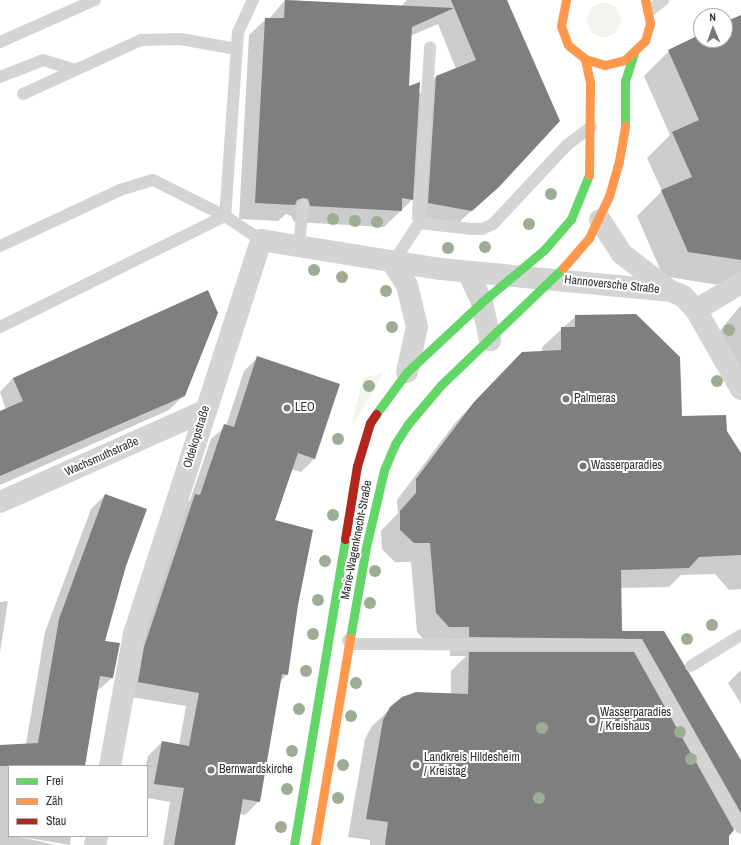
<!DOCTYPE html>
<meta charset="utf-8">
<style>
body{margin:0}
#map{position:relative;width:741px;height:845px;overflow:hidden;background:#fff;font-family:"Archivo Narrow",sans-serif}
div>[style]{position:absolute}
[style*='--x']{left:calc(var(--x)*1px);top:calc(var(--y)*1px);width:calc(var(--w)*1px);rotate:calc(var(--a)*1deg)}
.green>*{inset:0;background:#f1f5ed}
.round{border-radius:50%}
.shadow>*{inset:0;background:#0003}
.building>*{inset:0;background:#7f7f7f}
.lane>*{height:12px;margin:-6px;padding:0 6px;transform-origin:6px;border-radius:6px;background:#d4d4d4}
.street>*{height:22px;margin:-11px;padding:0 11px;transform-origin:11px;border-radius:11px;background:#d4d4d4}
.fast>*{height:9px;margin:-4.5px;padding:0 4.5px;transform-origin:4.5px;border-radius:4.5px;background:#63d668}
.slow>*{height:9px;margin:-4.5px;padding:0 4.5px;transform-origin:4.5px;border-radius:4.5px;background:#ff974d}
.jam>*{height:9px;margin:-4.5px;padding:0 4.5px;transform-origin:4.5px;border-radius:4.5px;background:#b3261e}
.trees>*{width:12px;height:12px;margin:-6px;border-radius:50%;background:#9fac95}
.dots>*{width:11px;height:11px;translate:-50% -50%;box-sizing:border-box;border:2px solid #fff;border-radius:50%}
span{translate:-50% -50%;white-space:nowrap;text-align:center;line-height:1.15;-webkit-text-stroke:4px #fff;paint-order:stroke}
.street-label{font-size:12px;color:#2f2f2f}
.poi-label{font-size:12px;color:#2f2f2f}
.left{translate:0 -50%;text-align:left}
.legend{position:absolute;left:8px;top:765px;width:140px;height:72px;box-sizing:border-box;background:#fff;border:1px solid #acacac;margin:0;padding:5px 7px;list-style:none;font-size:12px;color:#2f2f2f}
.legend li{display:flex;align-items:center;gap:8px;height:20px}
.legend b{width:20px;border:1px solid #acacac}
.north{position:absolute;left:693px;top:8px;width:40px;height:40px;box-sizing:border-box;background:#fff;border:1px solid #acacac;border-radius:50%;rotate:358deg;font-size:11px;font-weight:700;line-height:16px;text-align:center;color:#2f2f2f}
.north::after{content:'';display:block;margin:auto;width:14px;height:18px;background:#787878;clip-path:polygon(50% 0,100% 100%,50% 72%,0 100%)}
</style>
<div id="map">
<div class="green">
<div class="round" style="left:587px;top:3px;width:34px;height:34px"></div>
<div style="clip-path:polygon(383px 373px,355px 422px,352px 422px,363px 378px)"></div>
</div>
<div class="shadow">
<div style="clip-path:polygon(evenodd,285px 0,401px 6px,407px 0,506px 0,498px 186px,454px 227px,412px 219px,413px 199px,384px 227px,294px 222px,291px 216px,286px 214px,278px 221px,239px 219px,249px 35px,266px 19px,269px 19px,285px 0,438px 24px,456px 69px,436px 77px,419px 94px,408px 88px,410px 36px,438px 24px)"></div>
<div style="clip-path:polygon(741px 16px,741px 280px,731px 287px,663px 276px,637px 216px,662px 191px,647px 158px,670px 135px,644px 76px,669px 51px,701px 35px,701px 40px,725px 40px,725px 24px)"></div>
<div style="clip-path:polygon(741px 305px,741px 384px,714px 338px)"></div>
<div style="clip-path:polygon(576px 316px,681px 417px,726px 431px,741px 455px,741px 589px,729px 590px,715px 574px,681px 575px,669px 587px,620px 588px,621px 632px,663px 632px,741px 762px,741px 820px,728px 836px,728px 845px,370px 845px,370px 840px,348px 837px,365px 739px,372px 726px,391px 708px,451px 695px,451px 671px,466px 656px,450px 656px,450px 645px,430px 646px,417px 632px,411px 562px,395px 562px,382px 549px,381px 531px,398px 513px,397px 500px,455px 423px,503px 372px,542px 352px,542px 347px)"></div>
<div style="clip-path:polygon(258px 357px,315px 458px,301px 472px,291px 469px,274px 520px,297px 604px,287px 674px,280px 682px,259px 801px,245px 815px,240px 814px,234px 845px,163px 845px,170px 802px,147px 798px,146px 766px,148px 756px,162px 742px,179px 745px,186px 706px,125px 696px,181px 509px,190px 500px,211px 439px,226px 426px,244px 371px)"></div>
<div style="clip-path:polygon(13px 378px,184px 395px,169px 410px,0 485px,0 412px,6px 410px,0 392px)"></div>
<div style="clip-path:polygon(105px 495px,125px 566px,103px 641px,112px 678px,96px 692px,83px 766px,9px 766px,9px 836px,71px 836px,70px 845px,16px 836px,56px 845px,0 845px,0 746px,26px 744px,45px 632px,91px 509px)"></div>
<div style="clip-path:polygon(8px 601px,0 652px,0 602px)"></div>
<div style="clip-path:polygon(741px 670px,741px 704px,728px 683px)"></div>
</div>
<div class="building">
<div style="clip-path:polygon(285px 0,454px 8px,412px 27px,409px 86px,420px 82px,413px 200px,402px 198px,402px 211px,310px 206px,308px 199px,303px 198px,297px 200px,295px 205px,255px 203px,265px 18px,284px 18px)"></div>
<div style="clip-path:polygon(451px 0,507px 0,560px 121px,499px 187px,472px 211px,428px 203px,436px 76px,476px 60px)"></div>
<div style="clip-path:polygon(741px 15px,741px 260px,688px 252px,661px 190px,692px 177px,672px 132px,699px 120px,668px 50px,701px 34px,701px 40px,725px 40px,725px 22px)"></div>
<div style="clip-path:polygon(208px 290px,218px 313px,185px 396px,0 476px,0 411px,23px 401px,13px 378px)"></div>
<div style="clip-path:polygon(636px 314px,680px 357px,682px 416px,726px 415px,727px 431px,741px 453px,741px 555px,699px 557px,689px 568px,621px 570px,622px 631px,664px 631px,741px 760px,741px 813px,642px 639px,469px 637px,469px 627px,449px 627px,436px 613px,430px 543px,414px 543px,400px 530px,400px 511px,416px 493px,416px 479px,474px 402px,522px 352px,561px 350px,561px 327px,575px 327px,575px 315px)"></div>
<div style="clip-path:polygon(257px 356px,340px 384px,315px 459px,298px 453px,275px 520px,313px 530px,298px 605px,288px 675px,282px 674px,260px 802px,243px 799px,235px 845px,174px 845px,184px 788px,154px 784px,162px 741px,189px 746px,199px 693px,138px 682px,144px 647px,195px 494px,200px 495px,224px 424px,234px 427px)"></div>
<div style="clip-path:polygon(105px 494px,147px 509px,126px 566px,105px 641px,120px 643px,113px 678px,100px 676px,85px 766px,0 766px,0 745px,38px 743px,59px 619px)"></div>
<div style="clip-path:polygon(469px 652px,634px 652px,734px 830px,729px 836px,729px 845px,385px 845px,388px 822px,366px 819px,383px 720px,390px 707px,402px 697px,416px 692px,468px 694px)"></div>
</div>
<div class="lane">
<div style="--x:253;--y:0;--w:35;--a:115"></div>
<div style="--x:238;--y:32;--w:184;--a:94"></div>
<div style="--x:225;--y:216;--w:43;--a:33.7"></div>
<div style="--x:649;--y:11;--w:18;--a:-38"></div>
<div style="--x:0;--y:42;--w:104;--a:-23.9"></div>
<div style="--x:0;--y:77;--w:46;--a:-21.6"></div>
<div style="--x:43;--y:60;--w:34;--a:17"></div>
<div style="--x:23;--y:94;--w:130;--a:-24.6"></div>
<div style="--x:141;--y:40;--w:40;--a:-1.4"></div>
<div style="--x:181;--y:39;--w:56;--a:10.3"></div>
<div style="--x:419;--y:223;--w:53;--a:6.5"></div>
<div style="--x:472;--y:229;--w:10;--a:0"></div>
<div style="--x:482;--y:229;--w:12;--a:-24"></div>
<div style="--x:493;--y:224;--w:108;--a:-46.9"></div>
<div style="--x:567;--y:145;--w:30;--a:-37"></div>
<div style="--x:0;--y:246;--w:132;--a:-25"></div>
<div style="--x:120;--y:190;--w:34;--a:-17"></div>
<div style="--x:153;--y:180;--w:80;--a:26.6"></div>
<div style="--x:299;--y:246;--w:41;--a:-84.4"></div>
<div style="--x:393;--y:263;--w:48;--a:-57"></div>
<div style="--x:419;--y:223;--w:176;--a:-86.4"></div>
<div style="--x:0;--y:327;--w:251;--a:-26.3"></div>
<div style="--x:348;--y:640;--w:4;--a:63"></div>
<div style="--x:350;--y:644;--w:288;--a:0.2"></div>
<div style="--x:638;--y:645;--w:210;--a:60.6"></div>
<div style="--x:691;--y:666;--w:59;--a:-31.8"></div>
</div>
<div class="street">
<div style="--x:600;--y:220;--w:40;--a:57.1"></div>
<div style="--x:622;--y:254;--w:58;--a:37.3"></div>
<div style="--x:393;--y:263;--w:26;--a:58"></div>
<div style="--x:407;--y:285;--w:43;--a:76.6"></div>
<div style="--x:417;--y:327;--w:46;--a:102.5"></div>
<div style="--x:468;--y:272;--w:33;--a:65"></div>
<div style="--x:482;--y:302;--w:39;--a:78"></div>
<div style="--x:696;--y:310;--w:52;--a:-31"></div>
<div style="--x:0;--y:502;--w:223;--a:-24"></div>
<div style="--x:110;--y:766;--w:134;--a:-79.7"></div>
<div style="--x:134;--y:634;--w:414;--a:-72.1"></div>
<div style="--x:261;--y:240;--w:182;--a:9.2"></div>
<div style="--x:441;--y:269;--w:231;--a:5.5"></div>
<div style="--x:671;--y:291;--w:13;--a:23"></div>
<div style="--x:683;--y:296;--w:19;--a:47"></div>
<div style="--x:696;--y:310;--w:91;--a:60.3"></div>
<div style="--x:95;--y:845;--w:9;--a:-77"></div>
</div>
<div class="fast">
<div style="--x:625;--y:126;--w:45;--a:-90"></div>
<div style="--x:625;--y:81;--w:28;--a:-72"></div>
<div style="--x:376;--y:414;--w:52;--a:-53.6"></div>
<div style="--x:407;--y:372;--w:103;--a:-43"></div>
<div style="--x:482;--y:302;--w:81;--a:-40"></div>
<div style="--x:544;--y:250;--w:41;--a:-48.9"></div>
<div style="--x:571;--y:219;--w:48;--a:-67.8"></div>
<div style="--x:350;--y:638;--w:92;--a:-80"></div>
<div style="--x:366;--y:547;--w:79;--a:-76.8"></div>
<div style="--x:384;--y:470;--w:28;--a:-67"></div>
<div style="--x:395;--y:444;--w:24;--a:-57"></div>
<div style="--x:408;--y:424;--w:51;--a:-49.8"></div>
<div style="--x:441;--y:385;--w:169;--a:-43.8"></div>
<div style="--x:294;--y:845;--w:310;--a:-80.5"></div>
</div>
<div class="slow">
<div style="--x:566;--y:0;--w:26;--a:101"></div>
<div style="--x:561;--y:26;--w:20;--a:70"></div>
<div style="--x:568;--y:45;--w:22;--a:39"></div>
<div style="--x:585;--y:59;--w:21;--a:17"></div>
<div style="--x:605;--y:65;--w:21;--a:-14"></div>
<div style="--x:625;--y:60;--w:28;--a:-44"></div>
<div style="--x:645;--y:41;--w:19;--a:-74"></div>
<div style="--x:650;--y:23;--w:24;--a:-102"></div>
<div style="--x:585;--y:59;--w:25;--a:78"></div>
<div style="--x:590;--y:83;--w:92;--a:90.6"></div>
<div style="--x:563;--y:268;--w:40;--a:-49"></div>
<div style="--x:589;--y:238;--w:47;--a:-64.5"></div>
<div style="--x:609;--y:196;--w:36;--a:-74"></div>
<div style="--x:619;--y:161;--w:36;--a:-80"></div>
<div style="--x:315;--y:845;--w:210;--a:-80.4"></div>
</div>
<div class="jam">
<div style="--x:345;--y:539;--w:74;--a:-80.7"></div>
<div style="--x:357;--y:466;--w:45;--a:-73.2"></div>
<div style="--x:370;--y:423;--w:11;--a:-56"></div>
</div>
<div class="trees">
<div style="left:551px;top:194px"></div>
<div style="left:333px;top:219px"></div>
<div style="left:355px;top:221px"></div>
<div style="left:377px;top:222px"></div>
<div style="left:529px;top:224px"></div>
<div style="left:485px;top:247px"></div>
<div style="left:448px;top:248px"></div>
<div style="left:314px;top:270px"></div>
<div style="left:342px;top:277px"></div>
<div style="left:386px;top:291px"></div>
<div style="left:392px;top:327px"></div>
<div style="left:729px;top:330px"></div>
<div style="left:717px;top:381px"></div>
<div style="left:369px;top:386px"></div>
<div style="left:338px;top:439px"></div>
<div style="left:333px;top:515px"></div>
<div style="left:325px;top:561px"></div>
<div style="left:375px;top:571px"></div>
<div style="left:318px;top:600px"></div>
<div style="left:370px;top:603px"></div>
<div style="left:712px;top:625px"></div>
<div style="left:313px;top:634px"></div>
<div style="left:687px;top:639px"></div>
<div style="left:306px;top:671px"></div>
<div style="left:356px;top:683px"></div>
<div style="left:299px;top:709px"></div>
<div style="left:351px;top:716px"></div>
<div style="left:542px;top:728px"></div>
<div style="left:680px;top:732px"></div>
<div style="left:292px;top:751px"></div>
<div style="left:691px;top:759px"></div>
<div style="left:343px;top:765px"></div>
<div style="left:287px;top:789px"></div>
<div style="left:338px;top:798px"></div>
<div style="left:539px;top:798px"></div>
<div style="left:281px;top:827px"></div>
</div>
<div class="dots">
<div style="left:566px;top:399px;background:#787878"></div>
<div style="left:287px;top:408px;background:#787878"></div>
<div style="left:583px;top:466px;background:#787878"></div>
<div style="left:592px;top:720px;background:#787878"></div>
<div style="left:416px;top:765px;background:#787878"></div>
<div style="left:211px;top:770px;background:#787878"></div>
</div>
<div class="street-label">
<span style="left:612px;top:285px;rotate:6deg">Hannoversche Straße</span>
<span style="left:197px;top:437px;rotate:-73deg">Oldekopstraße</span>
<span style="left:102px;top:457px;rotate:-24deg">Wachsmuthstraße</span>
<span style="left:357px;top:540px;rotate:-79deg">Marie-Wagenknecht-Straße</span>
</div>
<div class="poi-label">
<span class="left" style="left:574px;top:399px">Palmeras</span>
<span class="left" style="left:295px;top:408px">LEO</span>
<span class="left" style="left:591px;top:466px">Wasserparadies</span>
<span class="left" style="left:600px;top:720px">Wasserparadies<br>/ Kreishaus</span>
<span class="left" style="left:424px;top:765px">Landkreis Hildesheim<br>/ Kreistag</span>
<span class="left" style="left:219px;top:770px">Bernwardskirche</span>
</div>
<ul class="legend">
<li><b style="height:5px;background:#63d668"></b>Frei</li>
<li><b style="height:5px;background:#ff974d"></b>Zäh</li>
<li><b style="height:5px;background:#b3261e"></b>Stau</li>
</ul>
<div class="north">N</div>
</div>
